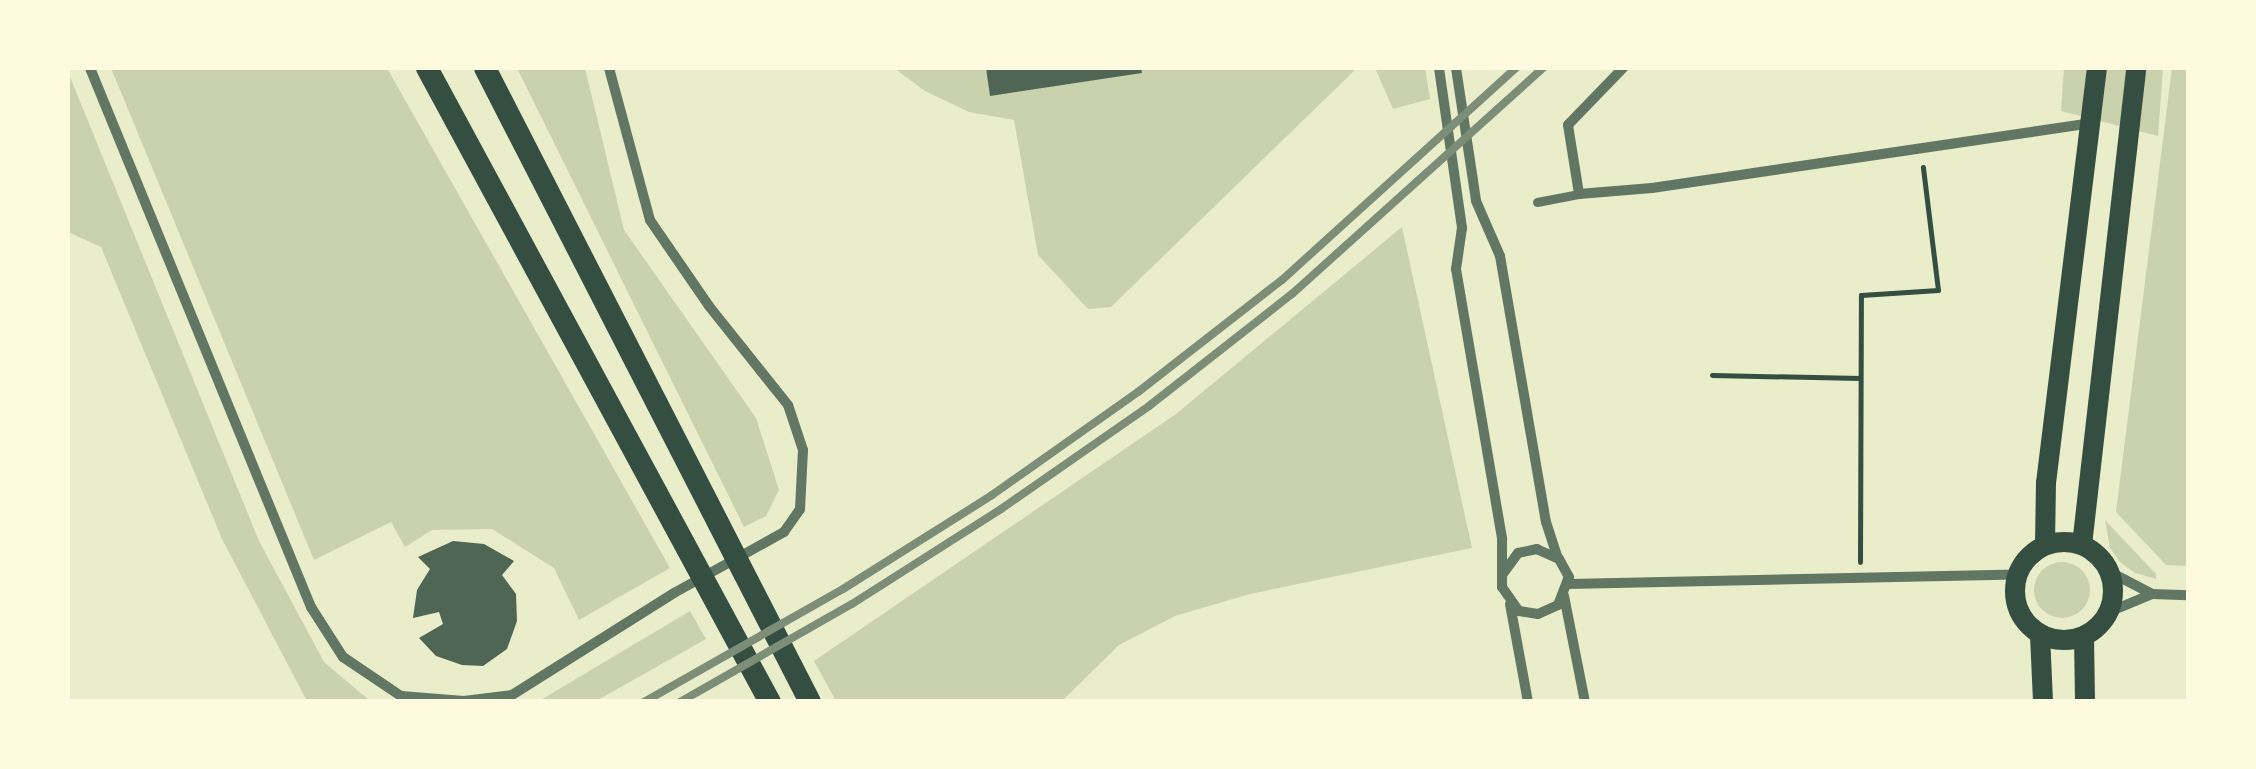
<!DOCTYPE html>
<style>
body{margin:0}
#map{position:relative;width:2256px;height:769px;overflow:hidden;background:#e9edc9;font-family:Quicksand,sans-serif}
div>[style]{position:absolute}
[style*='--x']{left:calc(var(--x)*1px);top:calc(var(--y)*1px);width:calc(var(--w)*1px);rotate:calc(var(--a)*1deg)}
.green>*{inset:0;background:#cad2ad}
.round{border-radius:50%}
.building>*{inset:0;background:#4f6655}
.path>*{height:5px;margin:-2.5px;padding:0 2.5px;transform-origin:2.5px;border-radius:2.5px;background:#344e41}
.pedestrian>*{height:9px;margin:-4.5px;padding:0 4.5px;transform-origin:4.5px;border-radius:4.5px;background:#617663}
.minor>*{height:10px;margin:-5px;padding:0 5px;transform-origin:5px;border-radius:5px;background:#617663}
.secondary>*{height:20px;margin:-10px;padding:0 10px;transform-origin:10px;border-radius:10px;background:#344e41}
.secondary>.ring{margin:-10px;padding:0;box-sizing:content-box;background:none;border:20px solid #344e41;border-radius:50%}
.primary>*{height:22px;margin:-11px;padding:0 11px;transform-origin:11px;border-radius:11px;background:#344e41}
.rail>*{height:8px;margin:-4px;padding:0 4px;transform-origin:4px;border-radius:4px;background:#7c8e77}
span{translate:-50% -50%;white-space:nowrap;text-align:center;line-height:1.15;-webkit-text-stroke:8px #fefae0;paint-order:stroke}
.frame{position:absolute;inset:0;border:70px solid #fefae0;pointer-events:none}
</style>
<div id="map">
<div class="green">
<div style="clip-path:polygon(111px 68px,387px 68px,670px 568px,579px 620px,554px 568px,492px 529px,432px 530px,405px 547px,391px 522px,314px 560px)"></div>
<div style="clip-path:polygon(517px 68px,585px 68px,624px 230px,756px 418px,779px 490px,766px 516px,744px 527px)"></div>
<div style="clip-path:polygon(894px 68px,1357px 68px,1111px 307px,1088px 309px,1038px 255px,1014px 120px,969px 112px,925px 91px)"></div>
<div style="clip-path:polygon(1375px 68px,1425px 68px,1430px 99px,1393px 109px)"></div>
<div style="clip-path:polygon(2064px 68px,2163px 68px,2158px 136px,2061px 111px)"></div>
<div style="clip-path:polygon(2172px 68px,2188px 68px,2188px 566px,2166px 565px,2116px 512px)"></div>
<div style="clip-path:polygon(68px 72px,259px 541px,324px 662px,370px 701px,307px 701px,222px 539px,101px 247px,68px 232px)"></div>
<div style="clip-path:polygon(1402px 227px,1472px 548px,1250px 594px,1175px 616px,1119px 645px,1062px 701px,836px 701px,814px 661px,1176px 414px)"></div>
<div style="clip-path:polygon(2105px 520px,2156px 574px,2156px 579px,2135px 573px,2120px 562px,2110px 548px)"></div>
<div class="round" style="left:2034px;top:562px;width:56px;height:56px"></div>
<div style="clip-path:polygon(690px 611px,706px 639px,596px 701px,539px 701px)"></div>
</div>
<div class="building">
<div style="clip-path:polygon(986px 68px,1141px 68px,1142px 73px,990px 96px)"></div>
<div style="clip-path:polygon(453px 541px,484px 544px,514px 561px,502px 575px,516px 594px,517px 621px,507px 649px,483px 666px,462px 665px,436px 656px,419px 638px,443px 624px,439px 612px,413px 618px,417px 590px,430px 569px,418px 557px)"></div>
</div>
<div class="path">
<div style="--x:1712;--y:375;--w:148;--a:1.2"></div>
<div style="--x:1860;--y:562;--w:267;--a:-89.8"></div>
<div style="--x:1861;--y:295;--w:77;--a:-3.7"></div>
<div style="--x:1938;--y:290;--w:124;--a:-97"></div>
</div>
<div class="pedestrian">
<div style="--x:1537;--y:202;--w:43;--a:-10.8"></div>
</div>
<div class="minor">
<div style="--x:90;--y:68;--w:583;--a:67.71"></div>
<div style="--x:311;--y:607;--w:59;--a:57.4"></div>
<div style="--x:343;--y:657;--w:70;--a:33.9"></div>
<div style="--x:401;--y:696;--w:63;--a:4.5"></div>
<div style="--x:464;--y:701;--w:48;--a:-7.1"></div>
<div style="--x:512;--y:695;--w:191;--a:-32.2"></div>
<div style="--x:674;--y:593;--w:126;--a:-29"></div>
<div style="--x:784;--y:532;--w:28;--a:-55"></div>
<div style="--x:800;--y:509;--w:59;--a:-87.1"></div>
<div style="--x:803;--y:450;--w:47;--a:-108.4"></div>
<div style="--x:788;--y:405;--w:127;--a:-128.6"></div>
<div style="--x:709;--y:306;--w:104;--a:-124.5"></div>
<div style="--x:650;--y:220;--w:157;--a:-105.1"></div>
<div style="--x:1439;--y:68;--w:162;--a:81.8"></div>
<div style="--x:1462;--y:228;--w:41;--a:98.3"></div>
<div style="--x:1456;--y:269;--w:274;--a:80.3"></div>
<div style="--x:1502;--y:539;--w:48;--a:90"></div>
<div style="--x:1502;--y:587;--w:29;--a:55"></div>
<div style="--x:1519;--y:611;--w:19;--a:9"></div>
<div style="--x:1538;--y:614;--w:22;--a:-24"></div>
<div style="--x:1558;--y:605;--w:30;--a:-69"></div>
<div style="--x:1569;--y:577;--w:21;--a:-119"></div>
<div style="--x:1559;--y:559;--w:24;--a:-156"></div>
<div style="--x:1537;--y:549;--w:19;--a:168"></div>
<div style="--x:1518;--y:553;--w:27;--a:126"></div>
<div style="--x:1456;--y:68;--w:134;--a:81.4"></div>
<div style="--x:1476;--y:201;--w:60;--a:66.4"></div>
<div style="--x:1500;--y:256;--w:270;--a:80.2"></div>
<div style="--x:1546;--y:522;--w:38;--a:72"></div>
<div style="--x:1623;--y:68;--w:79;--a:134"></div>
<div style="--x:1568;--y:125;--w:70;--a:80.9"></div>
<div style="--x:1579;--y:194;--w:73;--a:-4.7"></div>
<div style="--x:1652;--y:188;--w:443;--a:-8.4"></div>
<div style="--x:2110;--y:572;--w:47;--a:27.6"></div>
<div style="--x:1568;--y:584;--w:448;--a:-1.2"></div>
<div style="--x:1564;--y:596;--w:108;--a:78.8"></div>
<div style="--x:1510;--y:604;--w:100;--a:79.6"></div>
<div style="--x:2109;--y:612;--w:47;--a:-22.7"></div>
<div style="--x:2152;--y:594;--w:36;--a:2"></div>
</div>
<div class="secondary">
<div class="ring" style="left:2015px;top:542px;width:78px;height:78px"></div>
<div style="--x:2045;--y:545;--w:62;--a:-89.1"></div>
<div style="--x:2046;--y:483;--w:418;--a:-83"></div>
<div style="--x:2082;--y:545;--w:480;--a:-83.5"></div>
<div style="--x:2040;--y:635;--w:67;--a:87.4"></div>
<div style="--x:2084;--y:637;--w:65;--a:89.1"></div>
</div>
<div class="primary">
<div style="--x:427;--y:68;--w:721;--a:61.59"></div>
<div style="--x:485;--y:68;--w:712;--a:62.86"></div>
</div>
<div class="rail">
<div style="--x:644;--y:702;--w:229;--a:-29.6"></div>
<div style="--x:843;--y:589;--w:176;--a:-32.2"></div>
<div style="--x:992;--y:495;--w:179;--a:-35.2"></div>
<div style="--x:1138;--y:392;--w:182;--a:-37.9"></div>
<div style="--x:1282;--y:280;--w:316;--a:-42.2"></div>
<div style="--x:680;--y:702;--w:198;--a:-29.7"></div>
<div style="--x:852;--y:604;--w:177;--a:-32.5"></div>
<div style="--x:1001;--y:509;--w:180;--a:-34.8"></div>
<div style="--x:1149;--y:406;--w:182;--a:-38.1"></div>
<div style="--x:1292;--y:294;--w:338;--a:-42"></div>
</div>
<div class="frame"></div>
</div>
